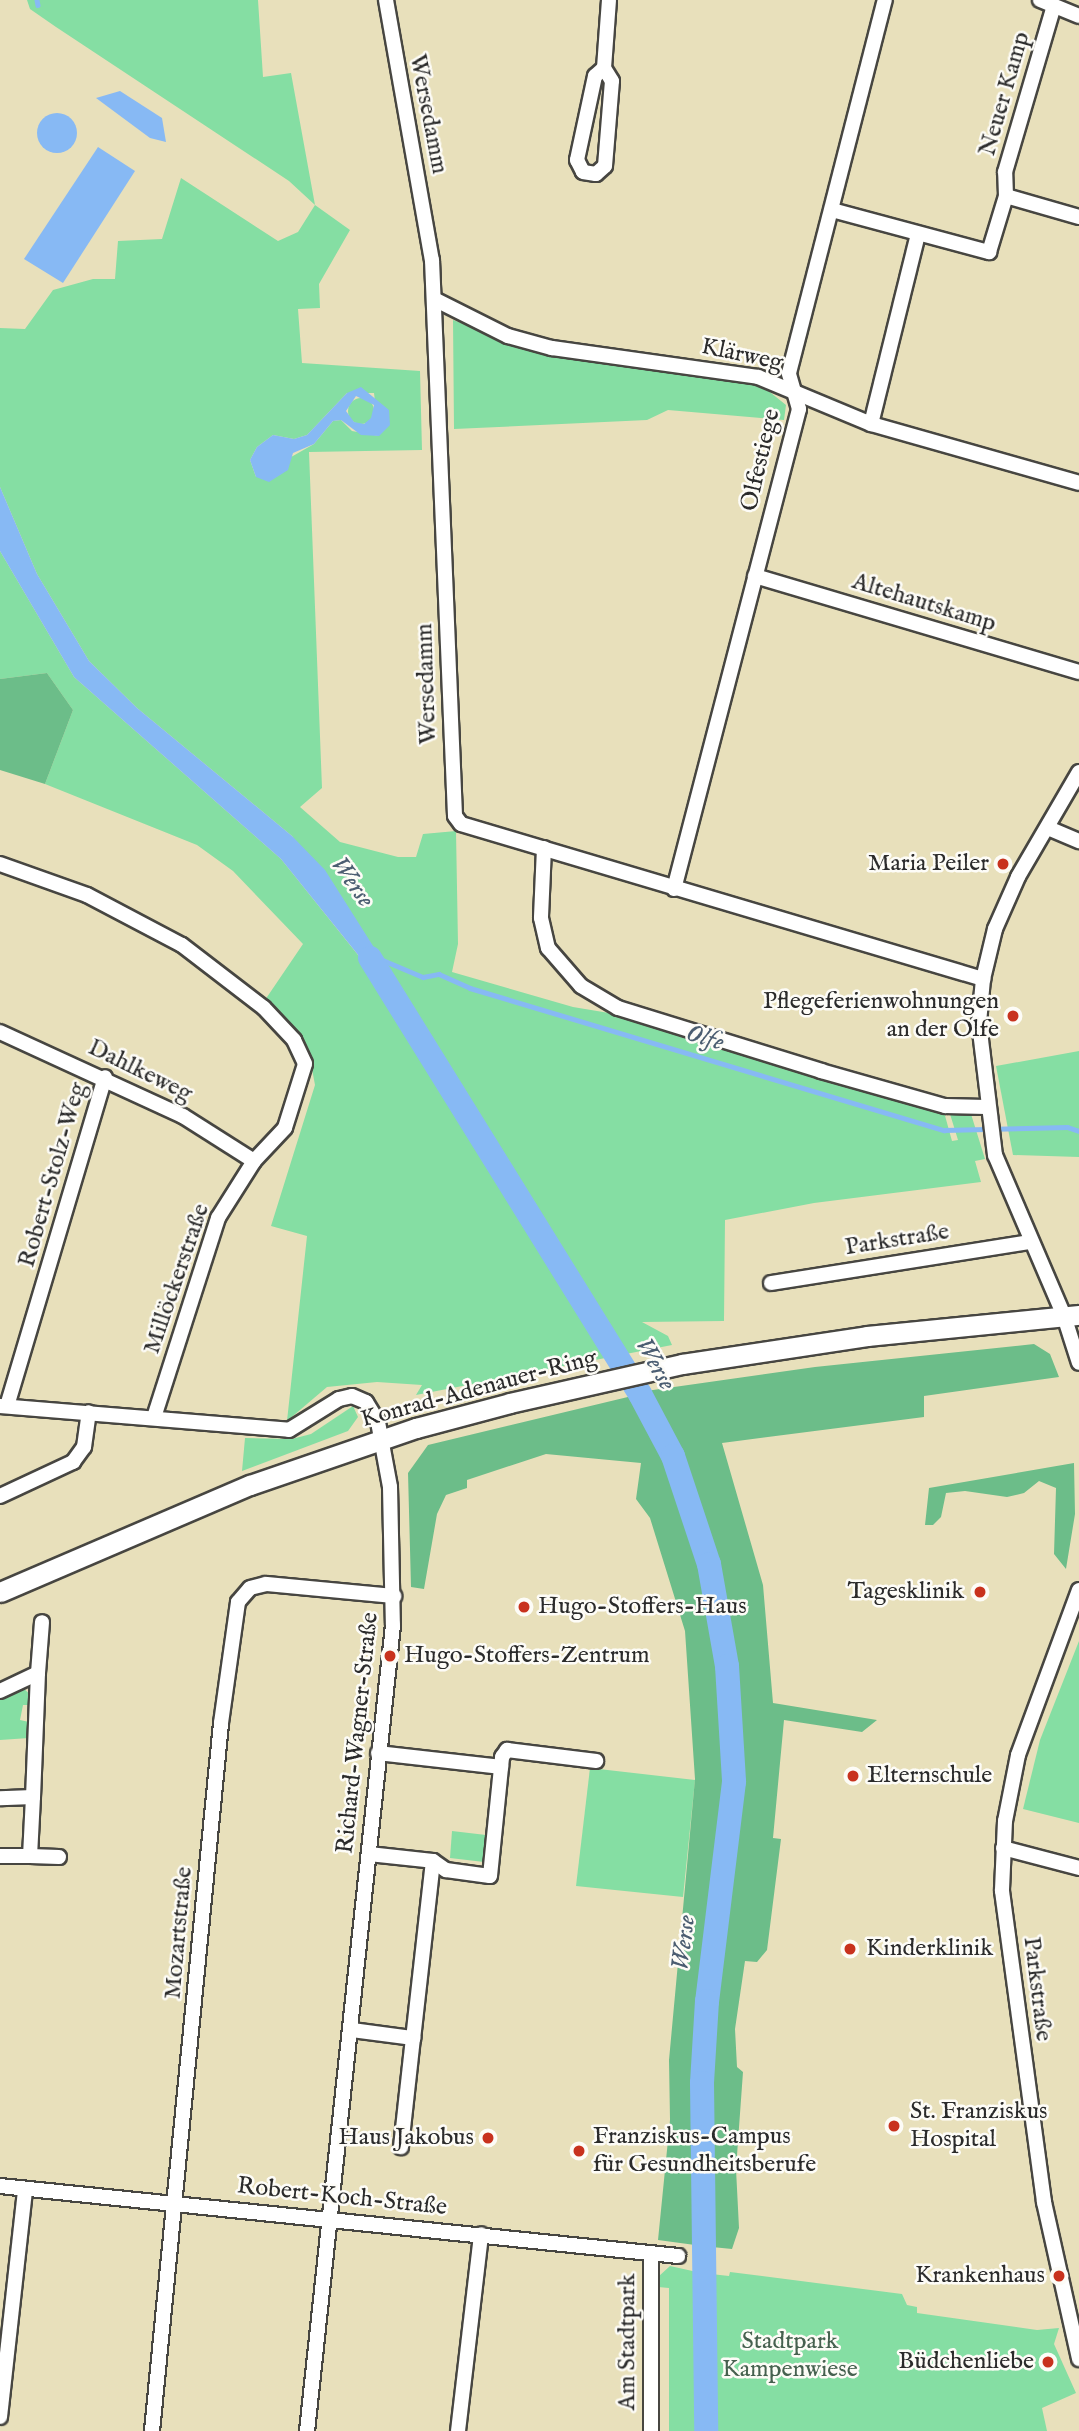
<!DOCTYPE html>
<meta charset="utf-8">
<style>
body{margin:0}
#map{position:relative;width:1079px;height:2431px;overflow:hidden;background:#e8e0bb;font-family:"IM FELL English",serif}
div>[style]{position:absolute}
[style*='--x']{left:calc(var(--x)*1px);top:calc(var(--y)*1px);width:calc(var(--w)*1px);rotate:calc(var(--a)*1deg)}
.green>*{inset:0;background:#85dea3}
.round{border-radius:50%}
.forest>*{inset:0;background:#6cbd89}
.water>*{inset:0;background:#87b9f4}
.stream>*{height:4.5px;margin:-2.25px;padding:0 2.25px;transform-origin:2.25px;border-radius:2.25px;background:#87b9f4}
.river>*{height:24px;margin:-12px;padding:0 12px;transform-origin:12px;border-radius:12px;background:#87b9f4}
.roads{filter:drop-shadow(2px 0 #474641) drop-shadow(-2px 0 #474641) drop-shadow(0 2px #474641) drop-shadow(0 -2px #474641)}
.minor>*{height:14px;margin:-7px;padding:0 7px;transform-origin:7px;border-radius:7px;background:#fff}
.major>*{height:19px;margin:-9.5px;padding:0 9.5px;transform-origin:9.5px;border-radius:9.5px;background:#fff}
.dots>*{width:19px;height:19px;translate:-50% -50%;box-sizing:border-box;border:4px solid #fdfcf7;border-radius:50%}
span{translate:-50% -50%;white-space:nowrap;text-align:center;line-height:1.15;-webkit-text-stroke:5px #fdfcf7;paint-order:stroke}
.street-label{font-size:24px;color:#2b2b2b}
.poi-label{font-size:24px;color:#2b2b2b}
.right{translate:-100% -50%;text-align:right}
.left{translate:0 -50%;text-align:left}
.park-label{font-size:24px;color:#46614f}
.water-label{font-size:26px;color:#4b5d71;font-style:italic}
</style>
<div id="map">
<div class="green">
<div style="clip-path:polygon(evenodd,27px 0,258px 0,263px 77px,291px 73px,315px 205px,350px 230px,319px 284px,320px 308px,298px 309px,302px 363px,420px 371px,422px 450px,309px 452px,322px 788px,300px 807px,340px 842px,398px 857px,416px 857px,423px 834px,456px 831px,458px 944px,452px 972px,573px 1007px,615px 1014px,944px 1112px,952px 1141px,958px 1140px,950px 1114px,971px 1114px,985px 1159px,975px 1161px,981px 1182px,814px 1203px,725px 1220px,724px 1321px,642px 1322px,668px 1336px,672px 1345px,416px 1395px,422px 1385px,377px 1382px,327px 1387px,287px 1421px,307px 1236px,271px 1226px,315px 1085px,309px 1053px,294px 1027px,265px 1000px,303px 944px,233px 871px,197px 845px,45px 784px,73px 710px,47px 673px,0 679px,0 551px,74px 677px,281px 859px,362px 960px,389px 985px,292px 836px,137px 708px,89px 661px,37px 574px,0 487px,0 328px,25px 329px,53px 290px,93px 279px,115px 279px,118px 241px,162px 239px,181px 178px,278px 241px,298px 232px,315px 205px,289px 181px,56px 27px,30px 9px,27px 0,347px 393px,374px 393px,379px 436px,352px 431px,341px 420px,333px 421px,314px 444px,256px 477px,250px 460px,257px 447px,273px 435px,294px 439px,307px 435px,347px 393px)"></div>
<div style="clip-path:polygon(453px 320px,553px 357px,756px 381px,786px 405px,784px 420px,668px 410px,647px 420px,454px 429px)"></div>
<div class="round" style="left:348px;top:398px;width:26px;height:26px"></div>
<div style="clip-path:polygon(1079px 1051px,1079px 1157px,1013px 1155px,996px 1066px)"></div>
<div style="clip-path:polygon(353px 1406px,358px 1417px,348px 1431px,242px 1471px,245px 1438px,292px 1439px,311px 1434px)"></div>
<div style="clip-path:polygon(1079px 1641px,1079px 1823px,1023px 1809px,1040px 1740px)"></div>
<div style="clip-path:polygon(24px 1689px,31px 1695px,29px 1705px,23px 1705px,20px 1720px,29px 1722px,29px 1738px,0 1740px,0 1699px)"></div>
<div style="clip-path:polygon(590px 1768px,695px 1780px,683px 1897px,576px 1886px)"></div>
<div style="clip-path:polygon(452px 1831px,486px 1835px,484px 1862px,450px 1858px)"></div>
<div style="clip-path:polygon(670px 2266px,697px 2272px,698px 2431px,669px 2431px,669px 2288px,658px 2287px,658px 2277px)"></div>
<div style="clip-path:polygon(730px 2272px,902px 2294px,907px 2305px,917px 2307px,917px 2313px,1037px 2330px,1059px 2328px,1054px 2344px,1076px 2393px,1042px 2408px,1047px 2431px,713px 2431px,711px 2274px,729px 2276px)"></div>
</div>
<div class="forest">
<div style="clip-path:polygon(47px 673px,73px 710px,45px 784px,0 770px,0 679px)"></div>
<div style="clip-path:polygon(1034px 1344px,1050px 1354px,1059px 1377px,924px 1396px,924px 1417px,722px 1443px,763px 1585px,773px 1703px,877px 1720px,862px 1732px,784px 1720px,773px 1838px,781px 1839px,767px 1950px,757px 1962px,745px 1961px,735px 2029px,737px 2067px,743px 2072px,736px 2169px,739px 2228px,732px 2249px,712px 2247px,707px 2082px,711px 2003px,739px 1783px,733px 1665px,715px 1562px,694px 1494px,646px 1391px,815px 1367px)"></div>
<div style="clip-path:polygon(632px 1396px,683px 1499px,704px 1568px,722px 1668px,728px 1783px,702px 2002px,695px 2245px,658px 2240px,670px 2120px,669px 2060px,695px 1779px,685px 1631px,650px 1518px,636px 1499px,641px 1463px,546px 1454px,467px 1480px,467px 1488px,446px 1495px,437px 1514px,424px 1589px,411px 1587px,408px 1473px,428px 1445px)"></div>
<div style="clip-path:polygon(1074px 1463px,1075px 1514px,1066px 1569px,1054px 1554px,1056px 1488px,1039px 1481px,1024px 1493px,1007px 1497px,965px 1491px,946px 1493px,941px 1517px,933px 1525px,925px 1525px,929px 1488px)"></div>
</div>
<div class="water">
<div style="clip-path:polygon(120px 91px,162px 118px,166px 142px,150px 138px,96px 98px)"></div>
<div class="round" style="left:37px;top:113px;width:40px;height:40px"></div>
<div style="clip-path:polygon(98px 147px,135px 171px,63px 283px,24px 259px)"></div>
<div style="clip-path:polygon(evenodd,361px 387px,389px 410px,390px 425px,379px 436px,361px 435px,341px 420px,333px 421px,314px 444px,293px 453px,288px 470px,269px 482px,256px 477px,250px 460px,257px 447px,273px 435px,294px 439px,307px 435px,347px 393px,361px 387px,356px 396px,374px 405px,371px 418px,364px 424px,354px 422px,346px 411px,356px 396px)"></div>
<div style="clip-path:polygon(0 487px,37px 574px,89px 661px,137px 708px,292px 836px,325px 870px,375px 949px,390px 986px,367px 966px,281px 859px,74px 677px,0 551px)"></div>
</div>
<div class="stream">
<div style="--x:37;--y:0;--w:5;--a:79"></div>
<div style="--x:378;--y:958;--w:49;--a:22.9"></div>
<div style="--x:423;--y:977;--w:16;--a:-11"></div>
<div style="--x:439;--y:974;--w:34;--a:24"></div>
<div style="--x:470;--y:988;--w:495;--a:16.7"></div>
<div style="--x:944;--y:1130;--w:123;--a:-1.4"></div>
<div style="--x:1067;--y:1127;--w:13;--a:18"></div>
</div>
<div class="river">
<div style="--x:370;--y:958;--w:513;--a:58.23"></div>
<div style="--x:640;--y:1394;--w:70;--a:62"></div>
<div style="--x:673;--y:1456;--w:114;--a:71.6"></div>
<div style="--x:709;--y:1564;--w:104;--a:80"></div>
<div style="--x:727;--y:1666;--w:116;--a:86.5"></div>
<div style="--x:734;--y:1782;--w:221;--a:97"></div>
<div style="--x:707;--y:2001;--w:82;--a:93.5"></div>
<div style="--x:702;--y:2083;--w:348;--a:89.3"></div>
</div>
<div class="roads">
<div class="minor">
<div style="--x:386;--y:0;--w:264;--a:80"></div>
<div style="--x:432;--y:260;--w:556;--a:87.63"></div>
<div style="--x:455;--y:816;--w:10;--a:53"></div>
<div style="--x:461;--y:824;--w:545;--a:16.54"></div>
<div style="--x:1040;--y:0;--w:42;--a:22.3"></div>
<div style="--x:604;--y:68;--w:12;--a:138"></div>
<div style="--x:595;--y:76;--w:86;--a:102.1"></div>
<div style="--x:577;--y:160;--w:13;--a:63"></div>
<div style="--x:583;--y:172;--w:13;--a:9"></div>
<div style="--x:596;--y:174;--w:12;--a:-42"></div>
<div style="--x:605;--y:166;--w:85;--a:-85.3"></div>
<div style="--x:612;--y:81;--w:15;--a:-122"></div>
<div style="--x:604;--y:68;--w:68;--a:-85.8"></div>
<div style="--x:1006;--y:196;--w:76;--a:16"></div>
<div style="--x:832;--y:210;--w:163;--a:15"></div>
<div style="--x:989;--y:252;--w:59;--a:-73.1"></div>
<div style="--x:1006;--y:196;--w:24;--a:-92"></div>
<div style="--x:1005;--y:172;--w:173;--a:-73.6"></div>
<div style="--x:434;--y:299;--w:83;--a:26.6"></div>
<div style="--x:508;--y:336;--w:46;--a:15.3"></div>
<div style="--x:552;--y:348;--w:208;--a:8"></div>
<div style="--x:758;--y:377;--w:122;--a:22.6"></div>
<div style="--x:871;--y:424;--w:216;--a:15.8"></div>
<div style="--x:871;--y:424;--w:196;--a:-76.1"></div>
<div style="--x:755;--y:576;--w:338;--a:16.5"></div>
<div style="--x:1079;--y:772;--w:121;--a:120.2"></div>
<div style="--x:1018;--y:877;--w:57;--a:113.9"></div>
<div style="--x:995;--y:929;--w:51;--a:103.5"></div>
<div style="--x:983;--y:979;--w:44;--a:95.2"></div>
<div style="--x:979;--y:1023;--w:133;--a:83.1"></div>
<div style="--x:995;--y:1155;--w:175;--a:66.8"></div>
<div style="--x:1064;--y:1316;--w:49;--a:72.3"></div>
<div style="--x:1048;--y:828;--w:34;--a:23"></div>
<div style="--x:544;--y:848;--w:70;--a:92.5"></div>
<div style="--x:541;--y:918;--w:31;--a:77"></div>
<div style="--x:548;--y:948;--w:50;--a:49"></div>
<div style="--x:581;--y:986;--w:43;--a:30.7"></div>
<div style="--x:618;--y:1008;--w:213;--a:17.2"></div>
<div style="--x:821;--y:1071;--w:129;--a:15.8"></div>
<div style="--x:945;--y:1106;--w:41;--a:1.4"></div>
<div style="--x:0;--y:864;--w:92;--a:19.6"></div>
<div style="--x:87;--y:895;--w:107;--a:27.8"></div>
<div style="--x:182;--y:945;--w:103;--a:37.5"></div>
<div style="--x:264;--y:1008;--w:44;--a:46.8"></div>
<div style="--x:294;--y:1040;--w:26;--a:65"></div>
<div style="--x:305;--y:1064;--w:67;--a:107.4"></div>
<div style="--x:285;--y:1128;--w:45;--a:133.2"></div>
<div style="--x:254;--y:1161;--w:67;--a:122.3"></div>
<div style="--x:218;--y:1218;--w:209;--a:107.8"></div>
<div style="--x:674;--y:889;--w:496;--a:-75.4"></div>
<div style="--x:799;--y:409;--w:37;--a:-106"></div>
<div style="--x:789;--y:373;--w:385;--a:-75.6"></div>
<div style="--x:0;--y:1032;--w:201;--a:24.7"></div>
<div style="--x:183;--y:1116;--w:84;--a:32.4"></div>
<div style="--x:771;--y:1283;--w:262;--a:-9"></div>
<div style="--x:0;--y:1406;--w:290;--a:4.7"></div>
<div style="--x:289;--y:1430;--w:59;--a:-31.8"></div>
<div style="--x:339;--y:1399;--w:13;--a:-13"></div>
<div style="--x:352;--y:1396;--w:15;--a:23"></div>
<div style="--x:366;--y:1402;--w:23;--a:59"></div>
<div style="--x:378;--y:1422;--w:66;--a:79.5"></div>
<div style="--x:390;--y:1487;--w:138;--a:88.8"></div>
<div style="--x:393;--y:1625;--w:811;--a:96.09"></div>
<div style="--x:7;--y:1406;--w:343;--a:-73.4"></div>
<div style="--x:0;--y:1496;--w:81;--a:-25"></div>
<div style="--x:73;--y:1462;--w:19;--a:-54"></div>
<div style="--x:84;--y:1447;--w:35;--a:-82"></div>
<div style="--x:1079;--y:1590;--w:176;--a:110.3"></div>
<div style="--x:1018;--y:1755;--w:67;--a:101.1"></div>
<div style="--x:1005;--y:1821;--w:70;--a:92.5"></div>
<div style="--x:1002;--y:1891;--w:314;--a:82.3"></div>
<div style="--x:1044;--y:2202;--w:161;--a:77.4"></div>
<div style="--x:38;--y:1673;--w:51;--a:-85.5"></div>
<div style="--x:0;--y:1691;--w:42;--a:-25.3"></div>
<div style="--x:38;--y:1673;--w:124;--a:92.3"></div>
<div style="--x:33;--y:1797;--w:33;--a:178"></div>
<div style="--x:378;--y:1753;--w:124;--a:6.5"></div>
<div style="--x:33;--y:1797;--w:59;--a:92.9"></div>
<div style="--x:30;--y:1856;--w:29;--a:2"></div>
<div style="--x:1003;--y:1848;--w:79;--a:14.7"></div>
<div style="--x:369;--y:1854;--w:64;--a:6.2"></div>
<div style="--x:433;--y:1861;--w:178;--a:96.4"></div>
<div style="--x:0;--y:1856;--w:30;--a:0"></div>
<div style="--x:433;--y:1861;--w:16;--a:35"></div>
<div style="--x:446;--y:1870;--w:44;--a:7.8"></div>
<div style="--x:490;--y:1876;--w:120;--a:-84.2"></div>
<div style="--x:502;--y:1757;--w:9;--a:-54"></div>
<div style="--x:507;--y:1750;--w:90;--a:7"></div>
<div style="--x:352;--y:2030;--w:62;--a:7.5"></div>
<div style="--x:413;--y:2038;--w:110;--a:96.3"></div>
<div style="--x:0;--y:2186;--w:682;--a:5.89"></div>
<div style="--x:0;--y:2417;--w:229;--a:-83.7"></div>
<div style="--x:152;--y:2431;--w:711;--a:-84.43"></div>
<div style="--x:221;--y:1723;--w:122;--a:-82"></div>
<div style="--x:238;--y:1602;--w:18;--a:-49"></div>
<div style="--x:250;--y:1588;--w:16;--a:-14"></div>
<div style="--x:266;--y:1584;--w:129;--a:5.4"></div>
<div style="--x:458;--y:2431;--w:198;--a:-83.3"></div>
<div style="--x:651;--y:2431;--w:178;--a:-90"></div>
</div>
<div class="major">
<div style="--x:0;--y:1592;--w:272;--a:-23.2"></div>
<div style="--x:250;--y:1485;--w:176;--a:-19"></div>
<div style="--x:416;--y:1428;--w:97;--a:-14.9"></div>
<div style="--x:510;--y:1403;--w:176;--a:-12.8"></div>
<div style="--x:682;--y:1364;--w:187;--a:-8.6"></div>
<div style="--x:867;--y:1336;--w:213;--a:-5.7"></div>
</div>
</div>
<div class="dots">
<div style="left:1003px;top:864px;background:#c8321e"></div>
<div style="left:1013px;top:1016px;background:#c8321e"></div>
<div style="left:980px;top:1592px;background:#c8321e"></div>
<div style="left:524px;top:1607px;background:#c8321e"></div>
<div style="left:390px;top:1656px;background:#c8321e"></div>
<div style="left:853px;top:1776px;background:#c8321e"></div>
<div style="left:850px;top:1949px;background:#c8321e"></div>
<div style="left:894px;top:2126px;background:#c8321e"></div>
<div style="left:488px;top:2138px;background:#c8321e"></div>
<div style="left:579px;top:2151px;background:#c8321e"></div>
<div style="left:1059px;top:2276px;background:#c8321e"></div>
<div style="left:1048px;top:2362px;background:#c8321e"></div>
</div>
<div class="street-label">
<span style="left:1005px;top:94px;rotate:-74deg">Neuer Kamp</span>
<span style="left:428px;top:114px;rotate:79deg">Wersedamm</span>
<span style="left:742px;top:355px;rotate:12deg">Klärweg</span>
<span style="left:761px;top:460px;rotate:-77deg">Olfestiege</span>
<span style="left:924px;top:603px;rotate:17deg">Altehautskamp</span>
<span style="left:427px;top:684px;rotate:-92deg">Wersedamm</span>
<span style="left:140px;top:1071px;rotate:26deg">Dahlkeweg</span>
<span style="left:53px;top:1175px;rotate:-74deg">Robert-Stolz-Weg</span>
<span style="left:897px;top:1240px;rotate:-9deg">Parkstraße</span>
<span style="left:177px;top:1279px;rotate:-71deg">Millöckerstraße</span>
<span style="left:479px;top:1389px;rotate:-15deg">Konrad-Adenauer-Ring</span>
<span style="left:358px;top:1733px;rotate:-84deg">Richard-Wagner-Straße</span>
<span style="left:179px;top:1933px;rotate:-85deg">Mozartstraße</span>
<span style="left:1037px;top:1989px;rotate:83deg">Parkstraße</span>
<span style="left:342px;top:2197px;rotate:6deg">Robert-Koch-Straße</span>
<span style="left:628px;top:2342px;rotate:-90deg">Am Stadtpark</span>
</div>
<div class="poi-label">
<span class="right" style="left:989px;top:864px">Maria Peiler</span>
<span class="right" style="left:999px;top:1016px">Pflegeferienwohnungen<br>an der Olfe</span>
<span class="right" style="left:964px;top:1592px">Tagesklinik</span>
<span class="left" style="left:538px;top:1607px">Hugo-Stoffers-Haus</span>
<span class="left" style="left:404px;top:1656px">Hugo-Stoffers-Zentrum</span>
<span class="left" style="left:867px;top:1776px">Elternschule</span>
<span class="left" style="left:866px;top:1949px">Kinderklinik</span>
<span class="left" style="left:910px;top:2126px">St. Franziskus<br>Hospital</span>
<span class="left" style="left:593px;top:2151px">Franziskus-Campus<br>für Gesundheitsberufe</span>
<span class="right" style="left:474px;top:2138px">Haus Jakobus</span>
<span class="right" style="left:1045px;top:2276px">Krankenhaus</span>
<span class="right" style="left:1034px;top:2362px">Büdchenliebe</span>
</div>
<div class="park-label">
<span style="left:790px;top:2356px">Stadtpark<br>Kampenwiese</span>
</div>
<div class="water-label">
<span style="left:352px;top:882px;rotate:54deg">Werse</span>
<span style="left:705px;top:1038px;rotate:17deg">Olfe</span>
<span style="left:655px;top:1364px;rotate:60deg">Werse</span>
<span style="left:684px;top:1943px;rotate:-83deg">Werse</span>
</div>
</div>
